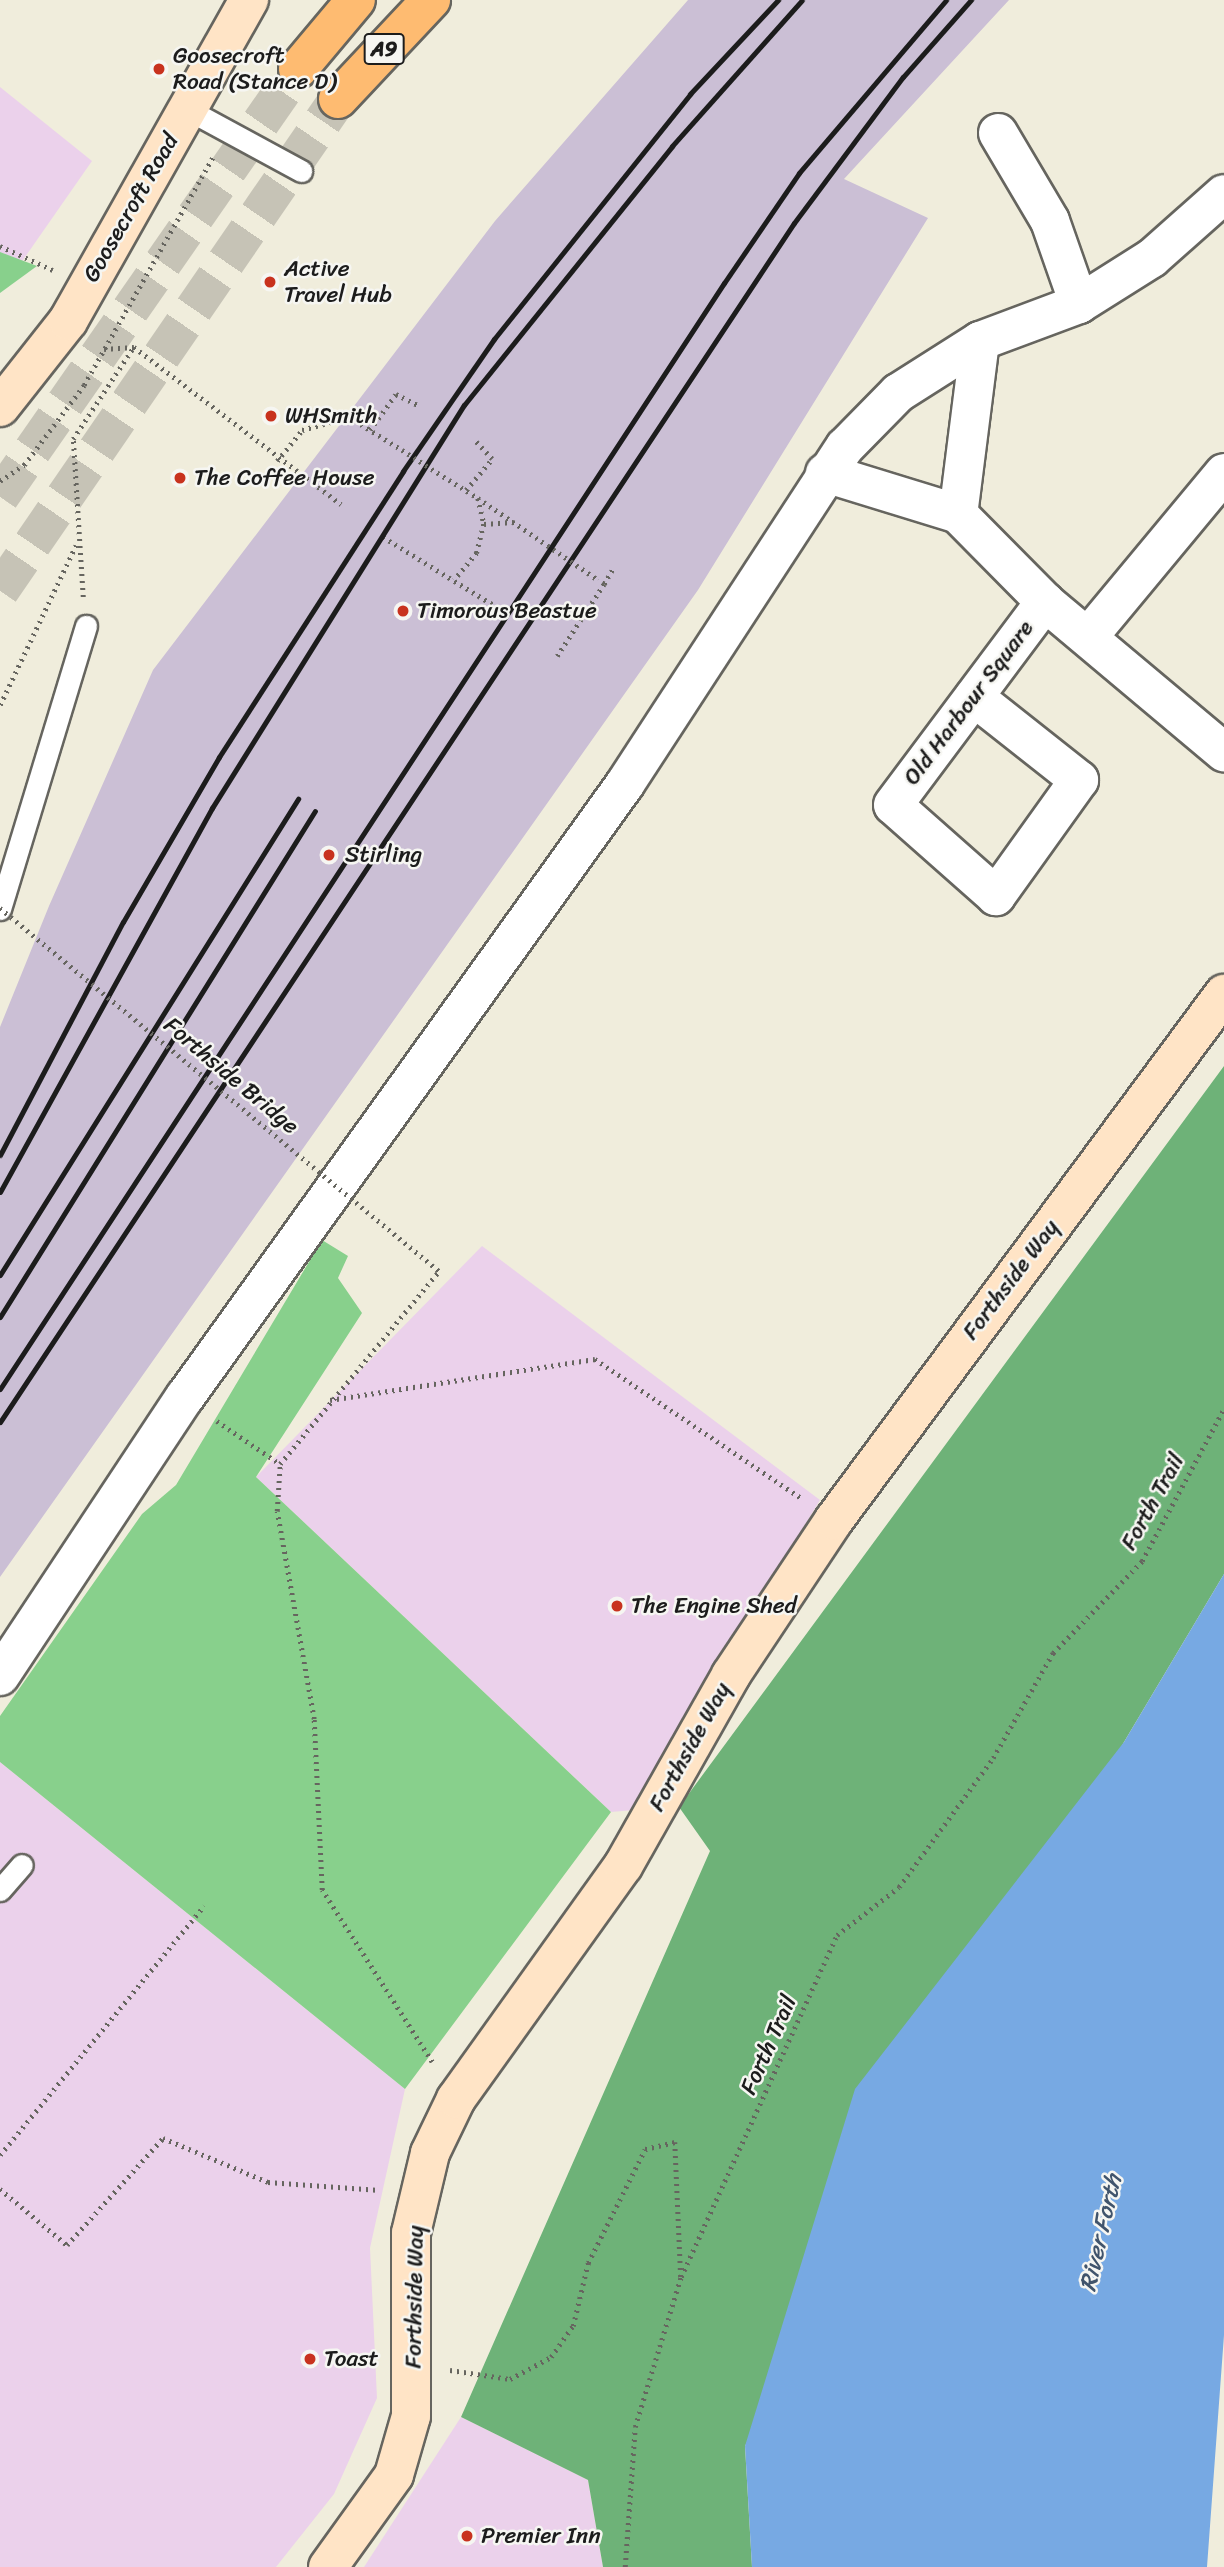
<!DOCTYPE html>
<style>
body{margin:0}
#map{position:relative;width:1224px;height:2567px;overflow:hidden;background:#f0eddc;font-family:Sriracha,sans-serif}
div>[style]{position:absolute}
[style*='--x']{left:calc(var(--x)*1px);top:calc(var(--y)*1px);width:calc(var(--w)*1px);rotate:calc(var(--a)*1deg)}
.built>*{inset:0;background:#ebd1eb}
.industrial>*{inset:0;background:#cbbfd5}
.green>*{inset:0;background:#88d08c}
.forest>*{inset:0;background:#6eb278}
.water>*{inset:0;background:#77a9e3}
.primary-tunnel>*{height:38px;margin-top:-19px;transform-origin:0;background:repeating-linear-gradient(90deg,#c6c3b6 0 38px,transparent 0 57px)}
.path>*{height:4.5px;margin-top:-2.25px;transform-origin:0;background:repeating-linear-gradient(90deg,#66655f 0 2px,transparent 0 7px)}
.roads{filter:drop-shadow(2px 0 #66655f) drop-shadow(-2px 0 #66655f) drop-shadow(0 2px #66655f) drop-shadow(0 -2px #66655f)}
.lane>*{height:21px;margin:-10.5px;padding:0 10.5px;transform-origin:10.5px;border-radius:10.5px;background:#fff}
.street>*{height:38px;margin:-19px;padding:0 19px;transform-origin:19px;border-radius:19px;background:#fff}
.secondary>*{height:38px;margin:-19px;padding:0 19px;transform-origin:19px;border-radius:19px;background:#ffe4c6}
.primary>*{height:38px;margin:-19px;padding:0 19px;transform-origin:19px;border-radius:19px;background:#febb71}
.rail>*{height:5px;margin:-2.5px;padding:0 2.5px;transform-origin:2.5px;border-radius:2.5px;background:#1c1c1c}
.path-bridge>*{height:4.5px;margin-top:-2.25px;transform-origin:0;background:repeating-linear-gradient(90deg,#66655f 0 2px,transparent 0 7px)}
.dots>*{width:19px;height:19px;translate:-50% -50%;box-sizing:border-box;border:4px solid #f6f6f2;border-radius:50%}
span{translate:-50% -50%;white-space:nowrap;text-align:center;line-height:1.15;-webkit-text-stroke:5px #f6f6f2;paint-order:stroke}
.shield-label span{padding:2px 5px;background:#f6f6f2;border:2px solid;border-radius:5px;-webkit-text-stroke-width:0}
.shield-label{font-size:21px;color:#1c1c1c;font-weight:700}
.poi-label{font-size:23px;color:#1c1c1c}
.left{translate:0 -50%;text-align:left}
.street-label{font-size:23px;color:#1c1c1c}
.water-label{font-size:24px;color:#40546c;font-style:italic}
</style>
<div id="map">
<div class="built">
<div style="clip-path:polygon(0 87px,92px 161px,0 293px)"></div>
<div style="clip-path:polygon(482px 1246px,820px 1500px,634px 1810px,611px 1812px,256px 1477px)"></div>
<div style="clip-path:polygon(0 1762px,405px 2089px,370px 2248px,377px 2398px,334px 2494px,276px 2567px,0 2567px)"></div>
<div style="clip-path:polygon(461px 2417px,588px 2480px,603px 2567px,364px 2567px)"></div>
</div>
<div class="industrial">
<div style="clip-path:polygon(688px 0,1009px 0,844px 179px,928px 218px,698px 590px,0 1577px,0 1027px,49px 906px,153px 670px,495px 221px)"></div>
</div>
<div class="green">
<div style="clip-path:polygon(0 252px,37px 266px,0 293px)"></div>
<div style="clip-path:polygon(322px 1240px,348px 1256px,338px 1278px,362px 1313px,256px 1477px,611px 1812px,405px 2089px,0 1762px,0 1716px,142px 1514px,176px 1485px)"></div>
</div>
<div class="forest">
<div style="clip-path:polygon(1224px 1066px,1224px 1574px,1124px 1742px,745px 2446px,752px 2567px,603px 2567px,588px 2480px,461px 2417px,710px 1851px,679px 1807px)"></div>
</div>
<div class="water">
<div style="clip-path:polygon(1224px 1574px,1224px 2335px,1207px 2567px,752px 2567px,745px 2446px,855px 2089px,1124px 1742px)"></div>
</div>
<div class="primary-tunnel">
<div style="--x:0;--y:497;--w:522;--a:-55.15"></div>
<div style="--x:0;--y:591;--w:597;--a:-55.51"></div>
</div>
<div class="path">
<div style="--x:0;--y:246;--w:58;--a:24.4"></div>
<div style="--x:104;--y:349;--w:30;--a:-4"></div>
<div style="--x:134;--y:347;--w:260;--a:37.2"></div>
<div style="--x:370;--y:430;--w:44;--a:-54.2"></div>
<div style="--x:396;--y:394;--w:25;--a:27"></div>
<div style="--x:277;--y:461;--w:40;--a:-51"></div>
<div style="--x:302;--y:430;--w:49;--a:-15.5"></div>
<div style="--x:349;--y:417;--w:62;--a:31.9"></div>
<div style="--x:449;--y:480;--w:34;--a:32"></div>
<div style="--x:478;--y:498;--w:27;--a:77"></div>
<div style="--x:484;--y:524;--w:30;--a:104"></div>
<div style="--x:477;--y:553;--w:35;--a:130"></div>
<div style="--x:0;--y:481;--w:29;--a:-34"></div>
<div style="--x:24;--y:465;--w:100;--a:-53.1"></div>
<div style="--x:84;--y:385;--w:262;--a:-60.5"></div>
<div style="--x:466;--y:490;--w:40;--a:-50"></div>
<div style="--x:492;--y:459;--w:25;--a:-133"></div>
<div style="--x:484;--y:524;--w:30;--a:-4"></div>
<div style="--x:383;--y:537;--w:137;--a:31.6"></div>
<div style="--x:604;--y:584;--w:20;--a:-60"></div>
<div style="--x:83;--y:597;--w:158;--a:-93.6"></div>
<div style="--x:73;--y:439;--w:109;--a:-56.6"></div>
<div style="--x:557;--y:656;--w:86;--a:-56.9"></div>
<div style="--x:604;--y:584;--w:7;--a:-146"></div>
<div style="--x:0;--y:705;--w:177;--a:-64.6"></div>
<div style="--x:330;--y:1400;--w:268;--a:-8.8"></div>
<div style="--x:595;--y:1359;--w:249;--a:34"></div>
<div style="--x:217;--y:1421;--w:76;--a:34.3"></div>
<div style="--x:432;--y:2062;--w:204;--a:-122.6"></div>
<div style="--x:322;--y:1890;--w:171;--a:-92.7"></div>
<div style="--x:314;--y:1719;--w:211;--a:-100.1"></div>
<div style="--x:277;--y:1511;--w:47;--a:-86.3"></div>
<div style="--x:280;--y:1464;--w:250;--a:-50.5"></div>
<div style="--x:0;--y:2155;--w:322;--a:-50.7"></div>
<div style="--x:0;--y:2189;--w:87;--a:39.9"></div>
<div style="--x:67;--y:2245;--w:144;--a:-48.1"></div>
<div style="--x:163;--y:2138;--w:114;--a:22.7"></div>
<div style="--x:268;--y:2182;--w:112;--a:4.1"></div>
<div style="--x:450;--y:2370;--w:61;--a:8.5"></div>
<div style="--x:510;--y:2379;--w:47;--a:-28.2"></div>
<div style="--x:551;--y:2357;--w:38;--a:-55"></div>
<div style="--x:573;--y:2326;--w:65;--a:-76.6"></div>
<div style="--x:588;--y:2263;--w:127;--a:-63.4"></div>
<div style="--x:645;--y:2149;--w:31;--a:-13"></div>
<div style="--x:675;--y:2142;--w:135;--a:87.5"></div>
<div style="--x:681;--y:2277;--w:376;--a:-65.5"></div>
<div style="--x:837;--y:1935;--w:78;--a:-37.7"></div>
<div style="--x:899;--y:1887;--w:160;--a:-53.9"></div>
<div style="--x:993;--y:1758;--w:121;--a:-60.3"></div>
<div style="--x:1053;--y:1653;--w:128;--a:-45.9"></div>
<div style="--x:1142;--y:1561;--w:173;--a:-61.7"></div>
<div style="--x:625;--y:2567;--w:140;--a:-85.9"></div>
<div style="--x:635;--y:2427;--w:157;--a:-73"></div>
</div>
<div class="roads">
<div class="lane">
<div style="--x:187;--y:109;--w:130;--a:28.5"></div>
<div style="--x:0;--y:909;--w:296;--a:-73.1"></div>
<div style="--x:0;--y:1890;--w:33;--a:-49"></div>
</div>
<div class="street">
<div style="--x:998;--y:133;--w:102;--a:59.4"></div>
<div style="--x:1050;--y:221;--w:88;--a:70.7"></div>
<div style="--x:980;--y:341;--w:174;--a:97.2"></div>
<div style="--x:958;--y:514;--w:124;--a:45.3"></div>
<div style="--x:1045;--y:602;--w:234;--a:40"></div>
<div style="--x:825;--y:473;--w:139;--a:17.1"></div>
<div style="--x:1088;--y:637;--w:213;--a:-50.3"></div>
<div style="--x:974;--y:697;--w:134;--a:38.3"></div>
<div style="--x:1079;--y:780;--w:143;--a:125.6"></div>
<div style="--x:996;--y:896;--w:137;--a:-138.5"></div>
<div style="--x:893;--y:805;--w:254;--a:-53.2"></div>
<div style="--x:0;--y:1676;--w:335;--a:-56.5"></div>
<div style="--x:185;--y:1397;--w:755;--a:-54.33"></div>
<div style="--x:625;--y:784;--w:402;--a:-56.9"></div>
<div style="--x:845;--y:447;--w:76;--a:-45.5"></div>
<div style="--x:898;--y:393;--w:97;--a:-32.4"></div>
<div style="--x:980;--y:341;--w:106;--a:-20.5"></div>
<div style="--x:1079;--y:304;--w:86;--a:-32.2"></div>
<div style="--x:1152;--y:258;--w:96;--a:-41.6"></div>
</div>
<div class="secondary">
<div style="--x:0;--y:407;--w:110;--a:-51.7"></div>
<div style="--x:68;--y:321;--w:369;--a:-60.6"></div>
<div style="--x:328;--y:2567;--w:113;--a:-54.3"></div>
<div style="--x:394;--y:2475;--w:61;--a:-73.9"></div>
<div style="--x:411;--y:2416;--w:183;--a:-90"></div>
<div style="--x:411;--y:2233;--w:82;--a:-76.6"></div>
<div style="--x:430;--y:2153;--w:60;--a:-64.3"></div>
<div style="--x:456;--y:2099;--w:287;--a:-54.4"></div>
<div style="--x:623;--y:1866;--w:219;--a:-60.5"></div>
<div style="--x:731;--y:1675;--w:186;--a:-56.4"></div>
<div style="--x:834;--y:1520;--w:655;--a:-53.45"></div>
</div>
<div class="primary">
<div style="--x:298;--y:69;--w:90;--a:-50"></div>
<div style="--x:338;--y:99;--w:136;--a:-46.8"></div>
</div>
</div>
<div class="rail">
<div style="--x:0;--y:1155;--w:263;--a:-62.2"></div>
<div style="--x:123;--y:922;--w:191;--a:-59.8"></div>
<div style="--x:219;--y:757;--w:340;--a:-57.2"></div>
<div style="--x:403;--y:471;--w:160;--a:-55.4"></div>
<div style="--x:494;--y:339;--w:314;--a:-51.3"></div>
<div style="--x:690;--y:94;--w:129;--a:-46.9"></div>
<div style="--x:0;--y:1192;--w:439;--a:-61.1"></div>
<div style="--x:212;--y:808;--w:475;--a:-58"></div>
<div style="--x:464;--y:405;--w:332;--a:-51.2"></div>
<div style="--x:672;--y:146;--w:195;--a:-48.3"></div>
<div style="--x:0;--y:1275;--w:562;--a:-57.95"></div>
<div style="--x:0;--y:1317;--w:596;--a:-58.1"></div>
<div style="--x:0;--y:1389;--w:1322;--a:-56.79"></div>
<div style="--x:724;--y:283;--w:133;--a:-55.7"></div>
<div style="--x:799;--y:173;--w:227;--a:-49.6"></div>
<div style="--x:0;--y:1422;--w:1438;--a:-56.49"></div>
<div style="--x:794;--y:223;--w:182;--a:-53.3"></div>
<div style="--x:903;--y:77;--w:103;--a:-48.6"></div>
</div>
<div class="path-bridge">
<div style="--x:402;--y:450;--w:56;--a:32.6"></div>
<div style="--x:478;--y:498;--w:145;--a:34.3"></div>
<div style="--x:0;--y:908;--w:570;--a:39.59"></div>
</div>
<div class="dots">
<div style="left:159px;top:69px;background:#c8321e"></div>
<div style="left:270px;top:282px;background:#c8321e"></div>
<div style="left:271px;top:416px;background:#c8321e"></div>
<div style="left:180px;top:478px;background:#c8321e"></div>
<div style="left:403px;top:611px;background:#c8321e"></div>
<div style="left:329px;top:855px;background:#c8321e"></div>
<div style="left:617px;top:1606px;background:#c8321e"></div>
<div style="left:310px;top:2359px;background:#c8321e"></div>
<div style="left:467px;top:2536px;background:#c8321e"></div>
</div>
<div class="shield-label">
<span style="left:384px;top:49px">A9</span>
</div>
<div class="poi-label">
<span class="left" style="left:173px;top:69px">Goosecroft<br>Road (Stance D)</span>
<span class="left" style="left:284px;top:282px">Active<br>Travel Hub</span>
<span class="left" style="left:285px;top:416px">WHSmith</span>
<span class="left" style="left:194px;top:478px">The Coffee House</span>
<span class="left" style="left:417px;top:611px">Timorous Beastue</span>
<span class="left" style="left:345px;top:855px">Stirling</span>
<span class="left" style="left:631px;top:1606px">The Engine Shed</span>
<span class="left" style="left:324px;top:2359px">Toast</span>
<span class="left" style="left:481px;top:2536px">Premier Inn</span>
</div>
<div class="street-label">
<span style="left:131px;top:208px;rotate:-60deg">Goosecroft Road</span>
<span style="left:969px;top:703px;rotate:-53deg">Old Harbour Square</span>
<span style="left:231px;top:1076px;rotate:40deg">Forthside Bridge</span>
<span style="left:1011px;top:1280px;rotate:-53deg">Forthside Way</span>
<span style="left:1153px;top:1502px;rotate:-61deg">Forth Trail</span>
<span style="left:690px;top:1747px;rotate:-61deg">Forthside Way</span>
<span style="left:769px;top:2045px;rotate:-66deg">Forth Trail</span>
<span style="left:415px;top:2297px;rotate:-89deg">Forthside Way</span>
</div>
<div class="water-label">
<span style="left:1101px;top:2233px;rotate:-77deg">River Forth</span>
</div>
</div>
